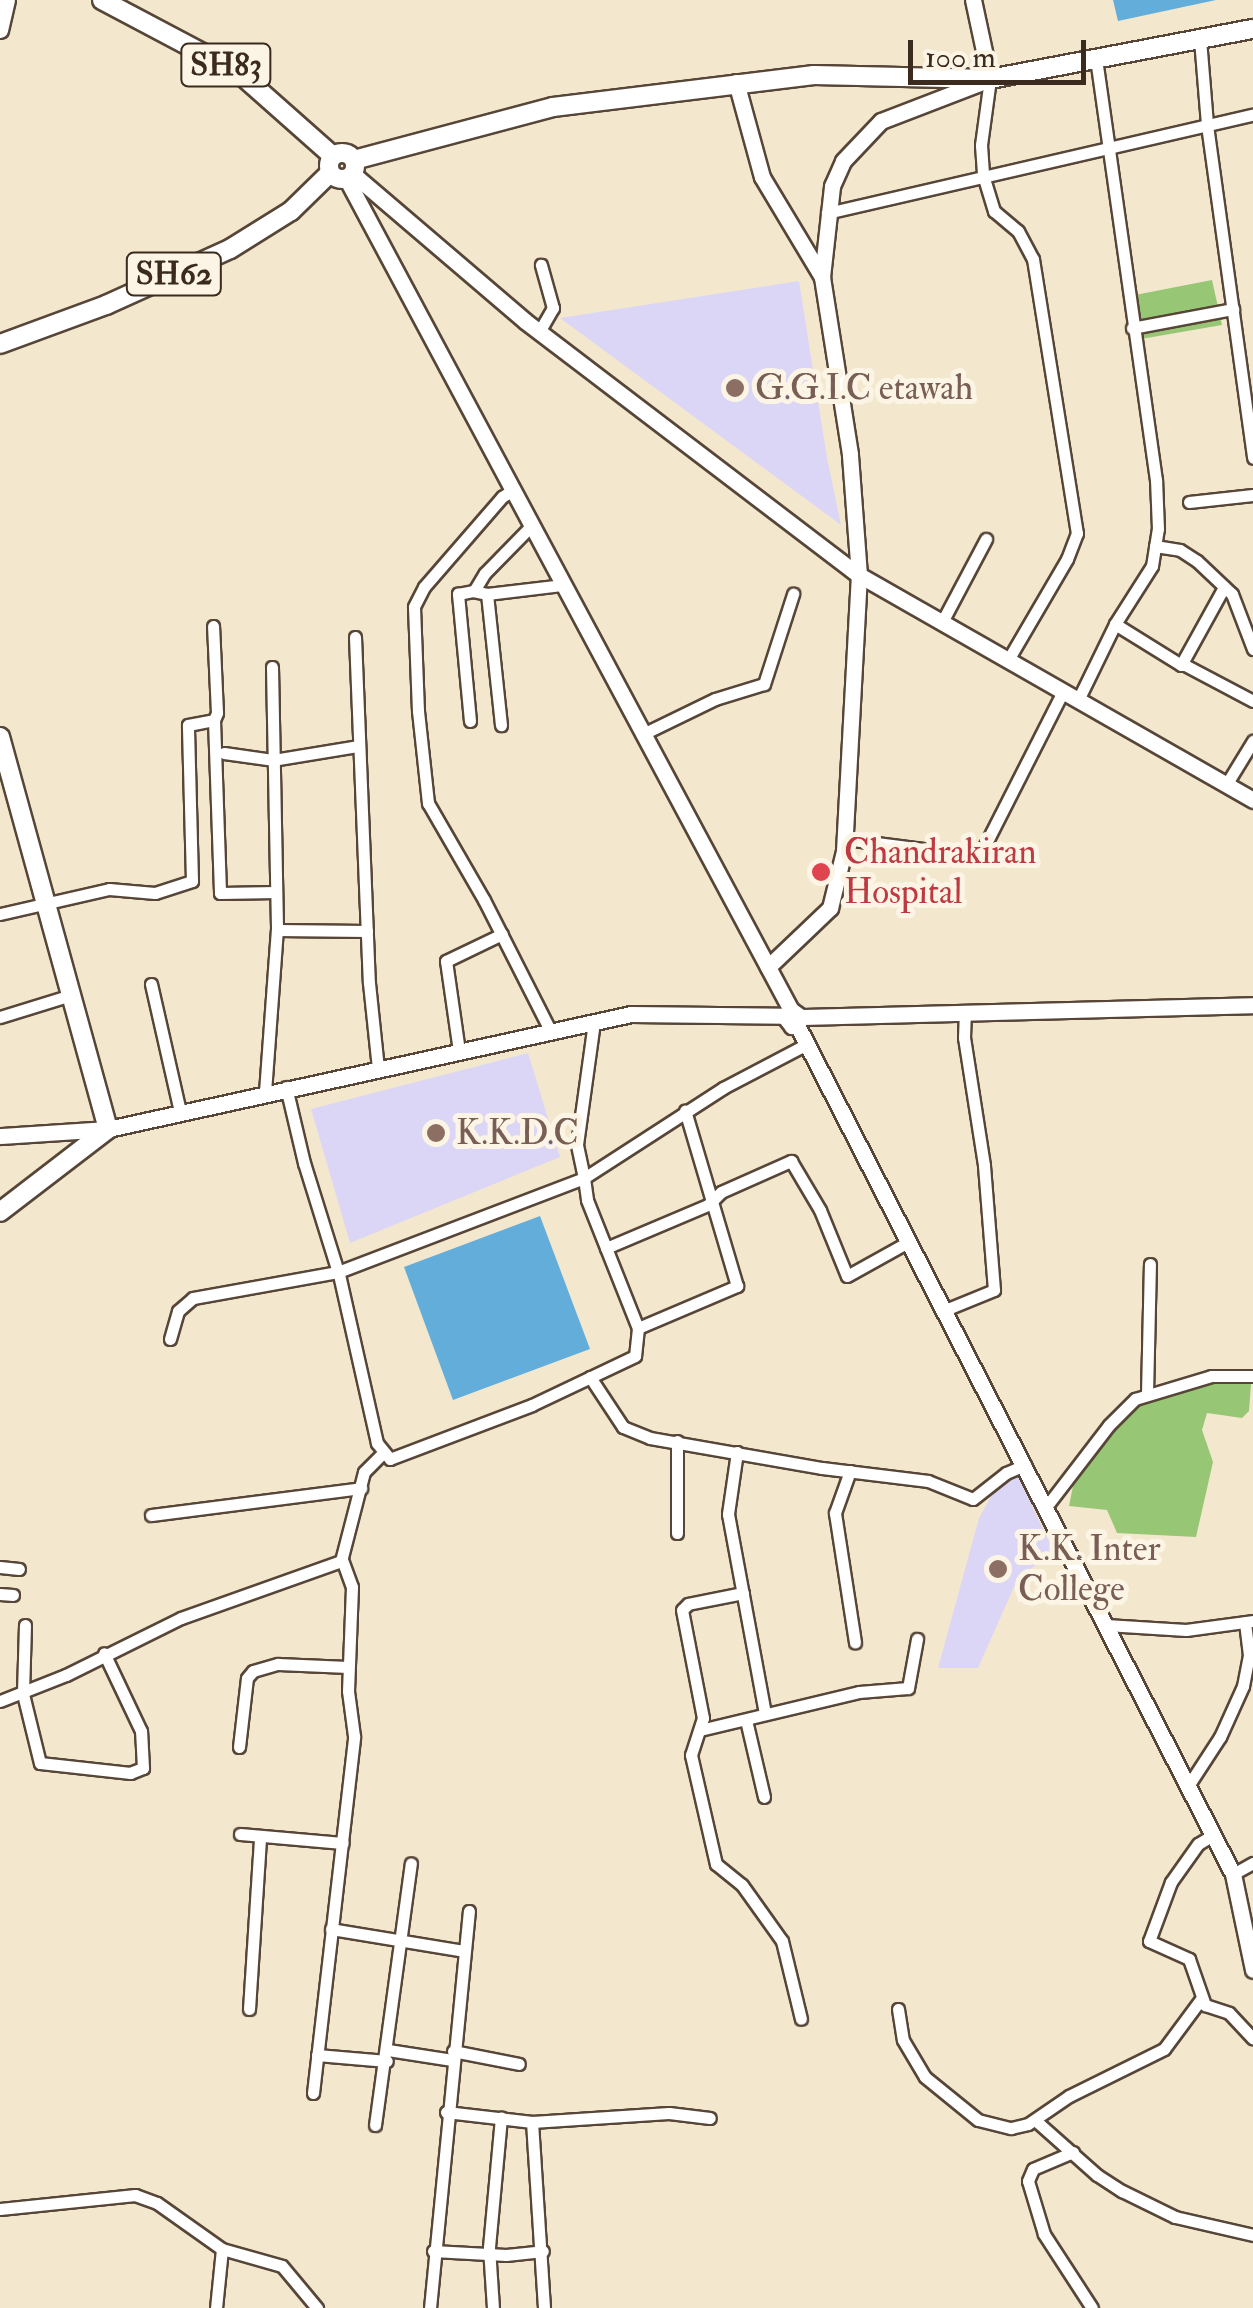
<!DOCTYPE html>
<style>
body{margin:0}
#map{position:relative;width:1253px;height:2308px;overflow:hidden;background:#f3e8ce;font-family:"IM FELL Double Pica",serif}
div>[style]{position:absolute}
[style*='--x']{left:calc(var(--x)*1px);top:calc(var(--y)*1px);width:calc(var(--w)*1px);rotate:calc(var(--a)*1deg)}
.built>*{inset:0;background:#dcd6f6}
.green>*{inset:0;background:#97c675}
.water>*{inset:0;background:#63addb}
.roads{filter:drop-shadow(2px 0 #574638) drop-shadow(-2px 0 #574638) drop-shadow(0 2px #574638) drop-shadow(0 -2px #574638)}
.street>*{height:11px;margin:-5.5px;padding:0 5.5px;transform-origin:5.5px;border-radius:5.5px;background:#fff}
.secondary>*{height:15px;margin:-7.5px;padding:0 7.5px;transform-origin:7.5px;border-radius:7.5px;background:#fff}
.primary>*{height:18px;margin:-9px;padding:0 9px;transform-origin:9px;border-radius:9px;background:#fff}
.primary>.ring{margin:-9px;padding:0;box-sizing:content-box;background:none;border:18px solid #fff;border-radius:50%}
.dots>*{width:28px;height:28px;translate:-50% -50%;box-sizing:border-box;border:5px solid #fcf5e5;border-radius:50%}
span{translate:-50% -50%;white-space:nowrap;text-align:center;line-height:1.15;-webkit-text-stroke:10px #fcf5e5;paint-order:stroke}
.shield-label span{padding:2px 8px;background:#fcf5e5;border:2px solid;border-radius:8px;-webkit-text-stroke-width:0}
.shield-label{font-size:32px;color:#3b2a1e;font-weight:700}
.education-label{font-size:35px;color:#785e54}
.left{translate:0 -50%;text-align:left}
.health-label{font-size:35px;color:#be3a42}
.scale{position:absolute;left:908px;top:40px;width:178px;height:45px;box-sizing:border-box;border:5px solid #3b2a1e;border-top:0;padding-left:12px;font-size:30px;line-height:35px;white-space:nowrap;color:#3b2a1e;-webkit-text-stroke:8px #fcf5e5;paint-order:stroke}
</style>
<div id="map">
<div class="built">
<div style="clip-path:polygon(799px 281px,827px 458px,841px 525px,560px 318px)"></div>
<div style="clip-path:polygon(528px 1053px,560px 1157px,350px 1243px,311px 1109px)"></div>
<div style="clip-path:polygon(1018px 1476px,1054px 1552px,1018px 1578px,978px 1668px,938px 1668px,979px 1518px,993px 1493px)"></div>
</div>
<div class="green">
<div style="clip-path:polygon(1212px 280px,1222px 325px,1141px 339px,1135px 295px)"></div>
<div style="clip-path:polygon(1214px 1380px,1251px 1384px,1249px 1411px,1242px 1418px,1207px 1413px,1202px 1430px,1213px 1462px,1196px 1537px,1117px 1533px,1107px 1510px,1069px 1506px,1073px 1486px,1141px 1397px)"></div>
</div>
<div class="water">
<div style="clip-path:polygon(1113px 0,1216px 0,1118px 21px)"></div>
<div style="clip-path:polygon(540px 1216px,590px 1349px,453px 1400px,404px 1267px)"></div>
</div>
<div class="roads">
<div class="street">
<div style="--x:1200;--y:39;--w:86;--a:85.3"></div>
<div style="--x:1207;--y:125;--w:336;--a:82.1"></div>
<div style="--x:990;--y:79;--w:67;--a:97.8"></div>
<div style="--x:981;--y:145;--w:30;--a:86"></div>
<div style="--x:983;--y:175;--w:38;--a:73"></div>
<div style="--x:994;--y:211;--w:31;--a:40"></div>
<div style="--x:1018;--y:231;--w:32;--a:62"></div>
<div style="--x:1033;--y:259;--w:278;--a:80.9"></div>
<div style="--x:1077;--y:533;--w:28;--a:111"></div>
<div style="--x:1067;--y:559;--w:117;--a:120.3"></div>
<div style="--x:827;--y:213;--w:437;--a:-13"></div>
<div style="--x:1132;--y:328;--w:103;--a:-10.7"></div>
<div style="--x:539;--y:332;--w:28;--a:-60"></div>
<div style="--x:553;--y:308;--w:45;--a:-105.6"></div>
<div style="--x:513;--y:490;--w:13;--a:148"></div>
<div style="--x:502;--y:497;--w:119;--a:130.9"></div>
<div style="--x:424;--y:587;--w:22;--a:117"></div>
<div style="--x:414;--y:607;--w:104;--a:87.8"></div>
<div style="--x:418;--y:711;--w:93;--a:83.8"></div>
<div style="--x:428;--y:803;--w:112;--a:60"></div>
<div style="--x:484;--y:900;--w:148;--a:63.1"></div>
<div style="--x:1189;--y:502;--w:64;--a:-6.2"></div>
<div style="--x:1155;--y:546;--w:25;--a:9"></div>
<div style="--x:1180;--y:550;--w:20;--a:33"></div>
<div style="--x:1197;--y:561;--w:48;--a:43.3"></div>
<div style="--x:1232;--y:594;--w:59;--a:69.1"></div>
<div style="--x:473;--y:591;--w:14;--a:12"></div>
<div style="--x:487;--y:594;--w:132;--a:83.9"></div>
<div style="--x:487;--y:594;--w:77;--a:-6.8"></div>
<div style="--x:942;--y:622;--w:94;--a:-62.1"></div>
<div style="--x:1115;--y:624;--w:78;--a:31.8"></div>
<div style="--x:1181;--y:665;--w:89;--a:-61.1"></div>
<div style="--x:355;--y:637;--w:346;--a:87.7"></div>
<div style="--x:369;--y:983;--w:85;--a:84"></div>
<div style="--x:1183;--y:664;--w:79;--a:27.9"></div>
<div style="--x:272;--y:667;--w:263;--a:88.9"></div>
<div style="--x:277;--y:930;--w:90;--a:0.6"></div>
<div style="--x:1078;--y:700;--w:85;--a:-64"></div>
<div style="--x:1115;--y:624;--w:69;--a:-57.5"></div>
<div style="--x:1152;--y:566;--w:37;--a:-81"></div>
<div style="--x:1158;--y:529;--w:49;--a:-92.3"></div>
<div style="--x:1156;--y:480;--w:425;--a:-98.1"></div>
<div style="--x:214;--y:720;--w:173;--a:88"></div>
<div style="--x:220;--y:893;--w:56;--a:-1"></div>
<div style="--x:470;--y:721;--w:128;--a:-95.4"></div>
<div style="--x:458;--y:594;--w:16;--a:-11"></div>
<div style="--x:474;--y:591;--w:21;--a:-59"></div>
<div style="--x:485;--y:573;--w:67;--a:-45.6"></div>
<div style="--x:643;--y:734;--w:80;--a:-25.9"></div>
<div style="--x:715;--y:699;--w:51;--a:-17"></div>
<div style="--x:764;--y:684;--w:95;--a:-72.1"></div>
<div style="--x:224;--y:753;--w:49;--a:8.1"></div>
<div style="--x:273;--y:760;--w:86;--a:-9.4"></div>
<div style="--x:1226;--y:785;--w:52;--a:-58.5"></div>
<div style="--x:845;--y:839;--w:126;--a:7.3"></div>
<div style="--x:970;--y:855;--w:13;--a:-18"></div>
<div style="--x:982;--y:851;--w:179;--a:-63.1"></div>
<div style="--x:0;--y:914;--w:112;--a:-12.9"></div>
<div style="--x:109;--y:889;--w:46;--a:5"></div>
<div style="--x:155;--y:893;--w:39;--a:-18"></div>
<div style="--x:192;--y:881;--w:156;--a:-91.5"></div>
<div style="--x:188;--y:725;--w:26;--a:-11"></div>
<div style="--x:214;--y:720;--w:8;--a:-67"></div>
<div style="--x:217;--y:713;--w:87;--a:-92.6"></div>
<div style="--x:151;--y:984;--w:131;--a:77.2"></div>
<div style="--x:0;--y:1017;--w:74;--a:-17.2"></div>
<div style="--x:594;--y:1022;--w:124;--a:97.9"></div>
<div style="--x:577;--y:1145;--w:34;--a:78"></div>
<div style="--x:584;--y:1178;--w:166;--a:-32.9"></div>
<div style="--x:723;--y:1088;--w:95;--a:-27.6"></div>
<div style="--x:459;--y:1051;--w:91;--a:-98.2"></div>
<div style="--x:446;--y:961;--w:62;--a:-25.7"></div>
<div style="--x:265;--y:1092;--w:162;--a:-85.8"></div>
<div style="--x:606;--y:1248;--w:111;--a:-22.9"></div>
<div style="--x:708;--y:1205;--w:18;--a:-45"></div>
<div style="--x:721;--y:1192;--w:77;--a:-23.9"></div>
<div style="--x:791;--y:1161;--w:57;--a:59.4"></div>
<div style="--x:820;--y:1210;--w:71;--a:67.8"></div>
<div style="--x:847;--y:1276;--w:72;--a:-29.1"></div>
<div style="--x:945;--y:1310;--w:53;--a:-22.2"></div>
<div style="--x:994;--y:1290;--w:125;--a:-94.6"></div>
<div style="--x:984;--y:1165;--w:129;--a:-98.9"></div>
<div style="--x:964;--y:1038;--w:23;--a:-88"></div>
<div style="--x:638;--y:1328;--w:108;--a:-23"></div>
<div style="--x:737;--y:1286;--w:183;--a:-106.5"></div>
<div style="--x:170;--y:1339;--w:29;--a:-74"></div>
<div style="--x:178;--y:1311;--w:20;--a:-41"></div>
<div style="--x:193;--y:1298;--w:147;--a:-10.2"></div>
<div style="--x:338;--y:1272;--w:263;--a:-20.9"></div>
<div style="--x:584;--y:1178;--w:22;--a:82"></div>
<div style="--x:587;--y:1200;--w:138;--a:68.3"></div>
<div style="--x:638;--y:1328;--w:28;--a:96"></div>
<div style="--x:635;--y:1356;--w:114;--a:154.6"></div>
<div style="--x:532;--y:1405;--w:152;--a:159.2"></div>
<div style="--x:390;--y:1459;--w:21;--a:-129"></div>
<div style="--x:377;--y:1443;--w:173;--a:-102.7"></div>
<div style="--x:339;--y:1274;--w:2;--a:-117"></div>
<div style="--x:338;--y:1272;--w:114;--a:-107.3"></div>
<div style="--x:304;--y:1163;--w:78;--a:-103.3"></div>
<div style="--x:590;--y:1377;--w:60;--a:56.6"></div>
<div style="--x:623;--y:1427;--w:29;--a:22"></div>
<div style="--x:650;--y:1438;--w:175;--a:9.9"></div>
<div style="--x:822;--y:1468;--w:107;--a:7"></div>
<div style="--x:928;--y:1481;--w:48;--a:21.8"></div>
<div style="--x:973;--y:1499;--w:42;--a:-38.2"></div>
<div style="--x:1006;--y:1473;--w:21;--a:-23"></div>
<div style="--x:1147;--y:1394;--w:130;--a:-88.7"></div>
<div style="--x:677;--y:1441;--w:92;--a:90"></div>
<div style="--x:737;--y:1452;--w:63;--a:98.3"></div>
<div style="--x:728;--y:1514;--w:203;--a:79.5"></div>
<div style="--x:850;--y:1471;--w:45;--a:109.7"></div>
<div style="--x:835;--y:1513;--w:131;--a:81.2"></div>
<div style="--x:1046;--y:1507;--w:103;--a:-52.5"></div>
<div style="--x:1109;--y:1425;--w:37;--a:-45"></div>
<div style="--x:1135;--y:1399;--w:79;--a:-16.8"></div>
<div style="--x:1211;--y:1376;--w:42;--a:0"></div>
<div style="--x:151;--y:1515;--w:212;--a:-7.3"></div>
<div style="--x:0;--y:1567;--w:19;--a:6"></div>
<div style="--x:743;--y:1593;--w:56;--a:168.7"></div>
<div style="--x:688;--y:1604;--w:8;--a:135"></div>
<div style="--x:682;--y:1610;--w:110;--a:79"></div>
<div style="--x:703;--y:1718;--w:39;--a:108"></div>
<div style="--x:691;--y:1755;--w:112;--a:77.1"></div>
<div style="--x:716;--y:1864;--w:33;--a:39"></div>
<div style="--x:742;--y:1885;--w:69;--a:54.5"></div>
<div style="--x:782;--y:1941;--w:80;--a:76.3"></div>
<div style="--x:0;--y:1594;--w:13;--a:4"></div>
<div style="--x:25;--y:1625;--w:69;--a:91.7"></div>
<div style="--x:23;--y:1694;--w:71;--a:76.2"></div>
<div style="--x:40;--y:1763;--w:91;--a:6.3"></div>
<div style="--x:130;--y:1773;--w:14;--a:-21"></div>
<div style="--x:143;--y:1768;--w:37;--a:-93"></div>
<div style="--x:141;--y:1731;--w:86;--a:-115.4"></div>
<div style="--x:1106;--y:1625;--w:80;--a:3.6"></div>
<div style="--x:1186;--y:1630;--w:68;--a:-7.7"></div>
<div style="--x:0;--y:1701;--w:71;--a:-21.5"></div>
<div style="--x:66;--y:1675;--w:128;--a:-26.4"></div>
<div style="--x:181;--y:1618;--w:170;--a:-19.6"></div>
<div style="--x:341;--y:1561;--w:92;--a:-75.5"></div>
<div style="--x:364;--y:1472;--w:28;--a:-45"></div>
<div style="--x:746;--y:1720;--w:79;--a:76.8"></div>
<div style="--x:700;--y:1730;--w:163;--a:-13.4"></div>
<div style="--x:859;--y:1692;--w:49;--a:-4.7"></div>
<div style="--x:908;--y:1688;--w:50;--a:-79.6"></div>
<div style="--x:239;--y:1747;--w:69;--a:-83.4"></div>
<div style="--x:247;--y:1678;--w:9;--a:-49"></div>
<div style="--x:253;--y:1671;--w:26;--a:-16"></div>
<div style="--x:278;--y:1664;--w:70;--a:2.5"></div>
<div style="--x:1188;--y:1786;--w:59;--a:-56.9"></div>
<div style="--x:1220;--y:1737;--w:56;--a:-65.7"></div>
<div style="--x:1243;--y:1686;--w:32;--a:-79"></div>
<div style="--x:1249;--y:1655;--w:33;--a:-97"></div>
<div style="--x:240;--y:1834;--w:103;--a:5"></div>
<div style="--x:1213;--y:1835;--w:17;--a:149"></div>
<div style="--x:1198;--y:1844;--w:47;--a:125.4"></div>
<div style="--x:1171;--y:1882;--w:63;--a:110.4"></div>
<div style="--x:1149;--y:1941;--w:44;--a:24.2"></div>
<div style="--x:1189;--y:1959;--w:49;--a:70.8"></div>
<div style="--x:1205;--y:2005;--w:25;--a:18"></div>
<div style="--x:1229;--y:2013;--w:35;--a:47"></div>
<div style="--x:1233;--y:1874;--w:23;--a:-29"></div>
<div style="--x:331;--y:1929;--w:135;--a:9.4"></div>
<div style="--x:249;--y:2009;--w:171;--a:-86.3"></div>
<div style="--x:898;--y:2009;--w:31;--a:81"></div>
<div style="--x:903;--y:2040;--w:43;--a:59.3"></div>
<div style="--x:925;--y:2077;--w:68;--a:39.1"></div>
<div style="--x:978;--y:2120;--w:34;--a:14"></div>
<div style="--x:1011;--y:2128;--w:17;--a:-13"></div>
<div style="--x:1028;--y:2124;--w:50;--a:-34.3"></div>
<div style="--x:1069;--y:2096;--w:106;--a:-26.3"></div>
<div style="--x:1164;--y:2049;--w:62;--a:-53.5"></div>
<div style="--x:388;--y:2050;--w:65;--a:8.9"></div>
<div style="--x:453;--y:2051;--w:67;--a:11.1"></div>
<div style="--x:317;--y:2055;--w:70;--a:4.9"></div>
<div style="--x:313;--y:2093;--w:359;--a:-83.4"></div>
<div style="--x:354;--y:1736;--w:45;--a:-97.6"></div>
<div style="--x:348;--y:1691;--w:104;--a:-87.8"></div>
<div style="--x:352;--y:1587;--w:30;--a:-110"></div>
<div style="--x:446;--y:2112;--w:87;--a:6.6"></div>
<div style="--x:532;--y:2122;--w:137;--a:-3.8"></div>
<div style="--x:669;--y:2113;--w:41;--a:7"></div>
<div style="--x:1035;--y:2120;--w:83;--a:41.6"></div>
<div style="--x:1097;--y:2175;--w:30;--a:33"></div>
<div style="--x:1122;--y:2191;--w:59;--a:26.1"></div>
<div style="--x:1175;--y:2217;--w:80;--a:13"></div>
<div style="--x:532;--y:2122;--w:186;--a:86.3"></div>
<div style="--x:375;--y:2125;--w:264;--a:-82.2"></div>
<div style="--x:1073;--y:2152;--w:43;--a:157"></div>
<div style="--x:1033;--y:2169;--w:13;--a:113"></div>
<div style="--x:1028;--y:2181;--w:55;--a:73.2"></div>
<div style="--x:1044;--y:2234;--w:88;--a:57"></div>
<div style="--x:0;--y:2209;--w:136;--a:-5.9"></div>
<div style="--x:135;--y:2195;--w:23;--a:20"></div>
<div style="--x:157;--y:2203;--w:80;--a:35.3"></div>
<div style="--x:222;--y:2249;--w:62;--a:15.8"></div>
<div style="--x:282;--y:2266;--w:55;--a:50.2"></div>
<div style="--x:433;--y:2251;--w:73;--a:3.1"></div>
<div style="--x:506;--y:2255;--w:37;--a:-6"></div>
<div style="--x:216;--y:2308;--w:59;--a:-84.2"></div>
<div style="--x:430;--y:2308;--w:399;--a:-84.4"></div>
<div style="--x:493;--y:2308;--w:61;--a:-93.8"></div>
<div style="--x:489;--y:2247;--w:130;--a:-84.7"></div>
</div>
<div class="secondary">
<div style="--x:0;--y:30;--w:31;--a:-77"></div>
<div style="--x:736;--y:82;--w:98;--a:74.7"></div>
<div style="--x:762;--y:177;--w:117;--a:59"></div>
<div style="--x:353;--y:174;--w:226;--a:40.5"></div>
<div style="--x:525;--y:321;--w:420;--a:37.3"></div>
<div style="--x:859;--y:575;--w:454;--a:29.7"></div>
<div style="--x:346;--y:178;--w:944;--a:61.86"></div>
<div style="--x:768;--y:967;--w:86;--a:-43.6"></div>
<div style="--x:830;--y:908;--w:59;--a:-76.2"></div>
<div style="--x:844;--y:851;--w:276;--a:-86.9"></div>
<div style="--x:859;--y:575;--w:121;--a:-94.3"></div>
<div style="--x:850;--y:454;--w:179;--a:-99"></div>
<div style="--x:822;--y:277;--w:92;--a:-83.7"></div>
<div style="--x:832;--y:186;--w:27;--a:-66"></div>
<div style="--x:843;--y:161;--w:55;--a:-46.5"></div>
<div style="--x:881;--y:121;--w:117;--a:-21.1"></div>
<div style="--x:990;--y:79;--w:81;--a:-102.1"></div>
<div style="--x:801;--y:1017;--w:452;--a:-1.5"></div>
<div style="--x:797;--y:1025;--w:954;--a:62.82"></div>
<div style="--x:1233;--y:1874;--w:98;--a:78.2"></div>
<div style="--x:0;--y:1136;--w:108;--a:-3.7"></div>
<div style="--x:108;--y:1129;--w:535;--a:-12.4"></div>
<div style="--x:631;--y:1014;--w:153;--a:0.7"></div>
<div style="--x:784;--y:1016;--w:9;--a:-41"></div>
<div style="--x:791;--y:1010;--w:12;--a:35"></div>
<div style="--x:801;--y:1017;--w:13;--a:135"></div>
<div style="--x:792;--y:1026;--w:13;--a:-129"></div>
</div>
<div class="primary">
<div style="--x:102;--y:0;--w:154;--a:27.9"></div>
<div style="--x:238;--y:72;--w:127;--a:41.5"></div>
<div class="ring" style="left:329px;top:153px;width:8px;height:8px"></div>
<div style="--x:354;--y:160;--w:206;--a:-14.9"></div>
<div style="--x:553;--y:107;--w:263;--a:-7"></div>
<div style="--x:814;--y:75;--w:176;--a:1.3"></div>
<div style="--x:990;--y:79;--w:268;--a:-10.8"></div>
<div style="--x:0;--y:344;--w:113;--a:-20.2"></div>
<div style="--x:106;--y:305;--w:136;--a:-24.3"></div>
<div style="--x:230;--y:249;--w:72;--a:-31.9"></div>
<div style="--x:291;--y:211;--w:54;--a:-44.3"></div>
<div style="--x:0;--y:737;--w:407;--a:74.6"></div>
<div style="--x:108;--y:1129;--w:136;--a:142.5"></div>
</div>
</div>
<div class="dots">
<div style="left:735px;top:388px;background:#8d6e63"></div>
<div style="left:821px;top:872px;background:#e0444e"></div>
<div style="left:436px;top:1133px;background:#8d6e63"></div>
<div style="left:998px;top:1569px;background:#8d6e63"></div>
</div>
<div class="shield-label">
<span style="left:226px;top:65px">SH83</span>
<span style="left:174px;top:274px">SH62</span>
</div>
<div class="education-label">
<span class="left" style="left:755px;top:388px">G.G.I.C etawah</span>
<span class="left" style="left:456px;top:1133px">K.K.D.C</span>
<span class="left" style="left:1018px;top:1569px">K.K. Inter<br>College</span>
</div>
<div class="health-label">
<span class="left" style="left:844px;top:872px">Chandrakiran<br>Hospital</span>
</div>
<div class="scale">100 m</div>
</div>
